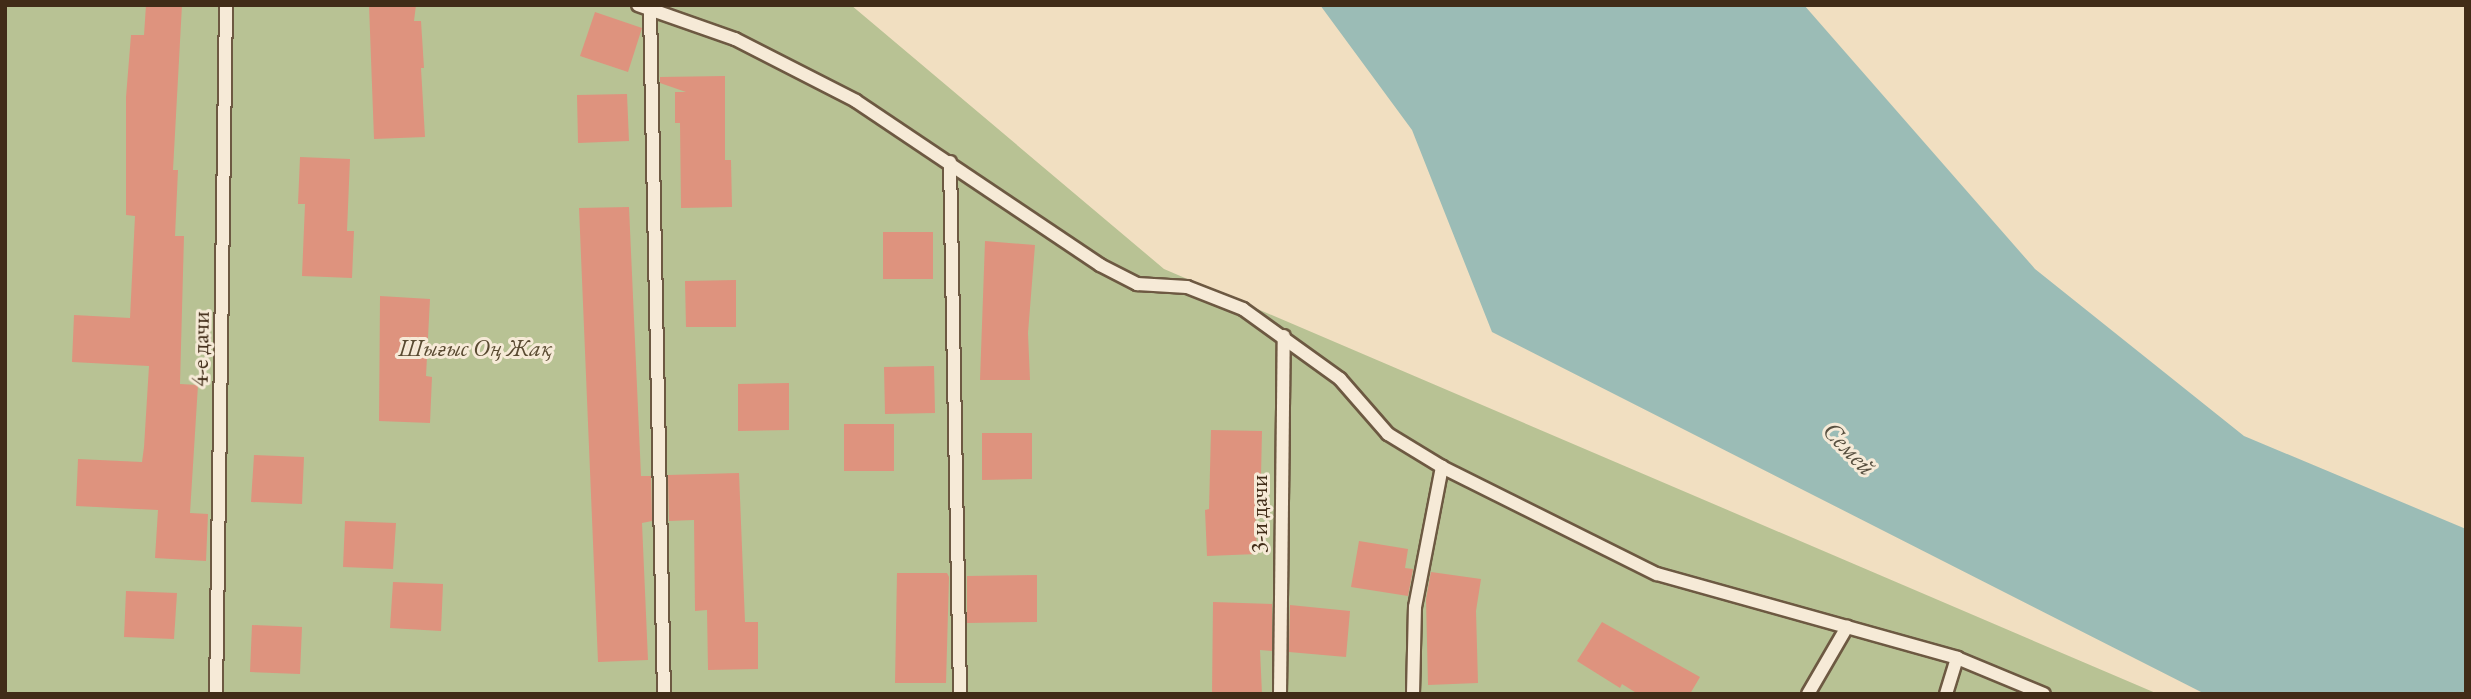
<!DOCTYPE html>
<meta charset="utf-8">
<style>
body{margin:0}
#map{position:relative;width:2471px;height:699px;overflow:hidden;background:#f1dfc1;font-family:"EB Garamond",serif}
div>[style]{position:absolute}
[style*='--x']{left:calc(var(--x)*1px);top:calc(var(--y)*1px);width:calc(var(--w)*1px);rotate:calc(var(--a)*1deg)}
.green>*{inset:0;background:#b8c294}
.water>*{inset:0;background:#9bbcb6}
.building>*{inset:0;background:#de937e}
.roads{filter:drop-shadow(2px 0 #6d5942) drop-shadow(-2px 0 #6d5942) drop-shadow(0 2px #6d5942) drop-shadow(0 -2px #6d5942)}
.service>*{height:12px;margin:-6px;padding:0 6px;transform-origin:6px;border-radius:6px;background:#f6ead7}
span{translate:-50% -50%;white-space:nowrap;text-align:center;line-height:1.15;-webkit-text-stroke:6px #f6ead7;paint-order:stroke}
.park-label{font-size:24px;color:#594a31;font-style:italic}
.street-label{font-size:24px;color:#412c18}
.water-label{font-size:26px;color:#585040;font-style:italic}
.frame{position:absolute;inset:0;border:7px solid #412c18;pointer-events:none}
</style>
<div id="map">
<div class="green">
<div style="clip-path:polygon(5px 5px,851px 5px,1164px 269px,2158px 694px,5px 694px)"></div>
</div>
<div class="water">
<div style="clip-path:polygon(1320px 5px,1804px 5px,2035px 269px,2244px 436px,2466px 529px,2466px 694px,2205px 694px,1492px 332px,1412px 130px)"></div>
</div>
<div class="building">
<div style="clip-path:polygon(146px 5px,182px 5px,173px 170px,178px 170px,175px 236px,184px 236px,180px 384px,198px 385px,190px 513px,208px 514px,206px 561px,155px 558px,158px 510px,76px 506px,78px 459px,142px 462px,144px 447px,149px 366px,72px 362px,74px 315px,130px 318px,135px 216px,126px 215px,126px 97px,131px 35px,144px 35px)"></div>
<div style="clip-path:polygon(369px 5px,416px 5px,414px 21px,421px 21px,424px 68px,421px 68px,425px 137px,374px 139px)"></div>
<div style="clip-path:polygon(595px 12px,642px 28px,628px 72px,580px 56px)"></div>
<div style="clip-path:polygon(725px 76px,725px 160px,731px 160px,732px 207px,681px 208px,680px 123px,675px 123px,675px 92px,686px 92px,660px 83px,660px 77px)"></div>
<div style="clip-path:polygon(627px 94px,629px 141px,578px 143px,577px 95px)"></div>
<div style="clip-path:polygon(300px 157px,350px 159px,347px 231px,354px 231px,352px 278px,302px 276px,305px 204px,298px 204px)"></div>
<div style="clip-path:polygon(629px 207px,641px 476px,651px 476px,652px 521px,642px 523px,648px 660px,598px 662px,579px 208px)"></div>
<div style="clip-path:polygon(883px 232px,933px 232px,933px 279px,883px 279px)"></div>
<div style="clip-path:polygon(985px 241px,1035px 245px,1028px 333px,1030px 380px,980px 380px)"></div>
<div style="clip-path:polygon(736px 280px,736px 327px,686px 327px,685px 281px)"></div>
<div style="clip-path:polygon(380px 296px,430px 299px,426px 376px,432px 377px,430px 423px,379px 421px)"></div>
<div style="clip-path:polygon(934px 366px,935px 413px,885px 414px,884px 367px)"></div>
<div style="clip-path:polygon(789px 383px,789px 430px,738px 431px,738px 384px)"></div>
<div style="clip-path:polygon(844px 424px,894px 424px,894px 471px,844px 471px)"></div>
<div style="clip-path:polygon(1211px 430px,1262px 431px,1261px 477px,1254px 477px,1257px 554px,1207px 556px,1205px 510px,1209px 509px)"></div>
<div style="clip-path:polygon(982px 433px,1032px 433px,1032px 479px,982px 480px)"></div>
<div style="clip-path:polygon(254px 455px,304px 457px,302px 504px,251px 502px)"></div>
<div style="clip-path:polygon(739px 473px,745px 622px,758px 622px,758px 669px,708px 670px,707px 610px,695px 611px,694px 520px,669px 521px,668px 475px)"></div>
<div style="clip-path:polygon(345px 521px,396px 523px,393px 569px,343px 567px)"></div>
<div style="clip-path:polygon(1359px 541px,1408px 549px,1405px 568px,1413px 569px,1408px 596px,1351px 587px)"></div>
<div style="clip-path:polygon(1431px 572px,1481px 579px,1476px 611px,1478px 683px,1428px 685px,1426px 599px)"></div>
<div style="clip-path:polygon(897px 573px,947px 573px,949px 577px,946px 683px,895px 683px)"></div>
<div style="clip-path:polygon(1037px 575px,1037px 622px,967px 623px,967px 576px)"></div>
<div style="clip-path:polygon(393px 582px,443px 584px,441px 631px,390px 628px)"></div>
<div style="clip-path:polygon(126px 591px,177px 593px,174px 639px,124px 637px)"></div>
<div style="clip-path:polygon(1213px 602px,1272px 604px,1272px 651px,1260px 650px,1262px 694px,1212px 694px)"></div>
<div style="clip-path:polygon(1290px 605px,1350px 611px,1346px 657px,1289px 652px)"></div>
<div style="clip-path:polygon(1602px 622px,1700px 677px,1690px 694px,1638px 694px,1622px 684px,1620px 688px,1577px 661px)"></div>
<div style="clip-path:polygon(252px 625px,302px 627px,300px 674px,250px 672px)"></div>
</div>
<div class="roads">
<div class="service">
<div style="--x:638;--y:5;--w:103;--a:19.3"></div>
<div style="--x:735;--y:39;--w:136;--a:27.1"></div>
<div style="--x:856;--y:101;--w:294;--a:33.9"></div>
<div style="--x:1100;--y:265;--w:42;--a:27.2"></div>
<div style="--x:1137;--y:284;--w:50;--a:3.4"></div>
<div style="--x:1187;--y:287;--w:60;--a:21.4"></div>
<div style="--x:1243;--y:309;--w:120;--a:35.8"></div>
<div style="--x:1340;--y:379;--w:73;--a:48.9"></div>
<div style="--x:1388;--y:434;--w:63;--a:31.4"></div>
<div style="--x:1442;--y:467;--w:240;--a:26.5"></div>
<div style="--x:1657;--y:574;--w:312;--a:15.6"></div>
<div style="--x:1957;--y:658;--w:94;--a:22.5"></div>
<div style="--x:650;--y:10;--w:684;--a:88.83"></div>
<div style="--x:950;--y:162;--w:532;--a:88.92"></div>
<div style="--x:216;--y:694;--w:689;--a:-89.17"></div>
<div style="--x:1280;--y:694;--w:358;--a:-89.4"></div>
<div style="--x:1413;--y:694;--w:87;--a:-88.7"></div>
<div style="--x:1415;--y:607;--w:143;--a:-79.1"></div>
<div style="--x:1808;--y:694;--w:78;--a:-59.8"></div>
<div style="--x:1946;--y:694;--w:38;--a:-73"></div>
</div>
</div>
<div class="park-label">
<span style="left:475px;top:348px">Шығыс Оң Жақ</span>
</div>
<div class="street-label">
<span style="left:200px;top:349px;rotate:-89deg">4-е дачи</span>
<span style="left:1259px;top:514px;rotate:-90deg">3-и дачи</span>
</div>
<div class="water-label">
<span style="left:1849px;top:449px;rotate:46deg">Семей</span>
</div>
<div class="frame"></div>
</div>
